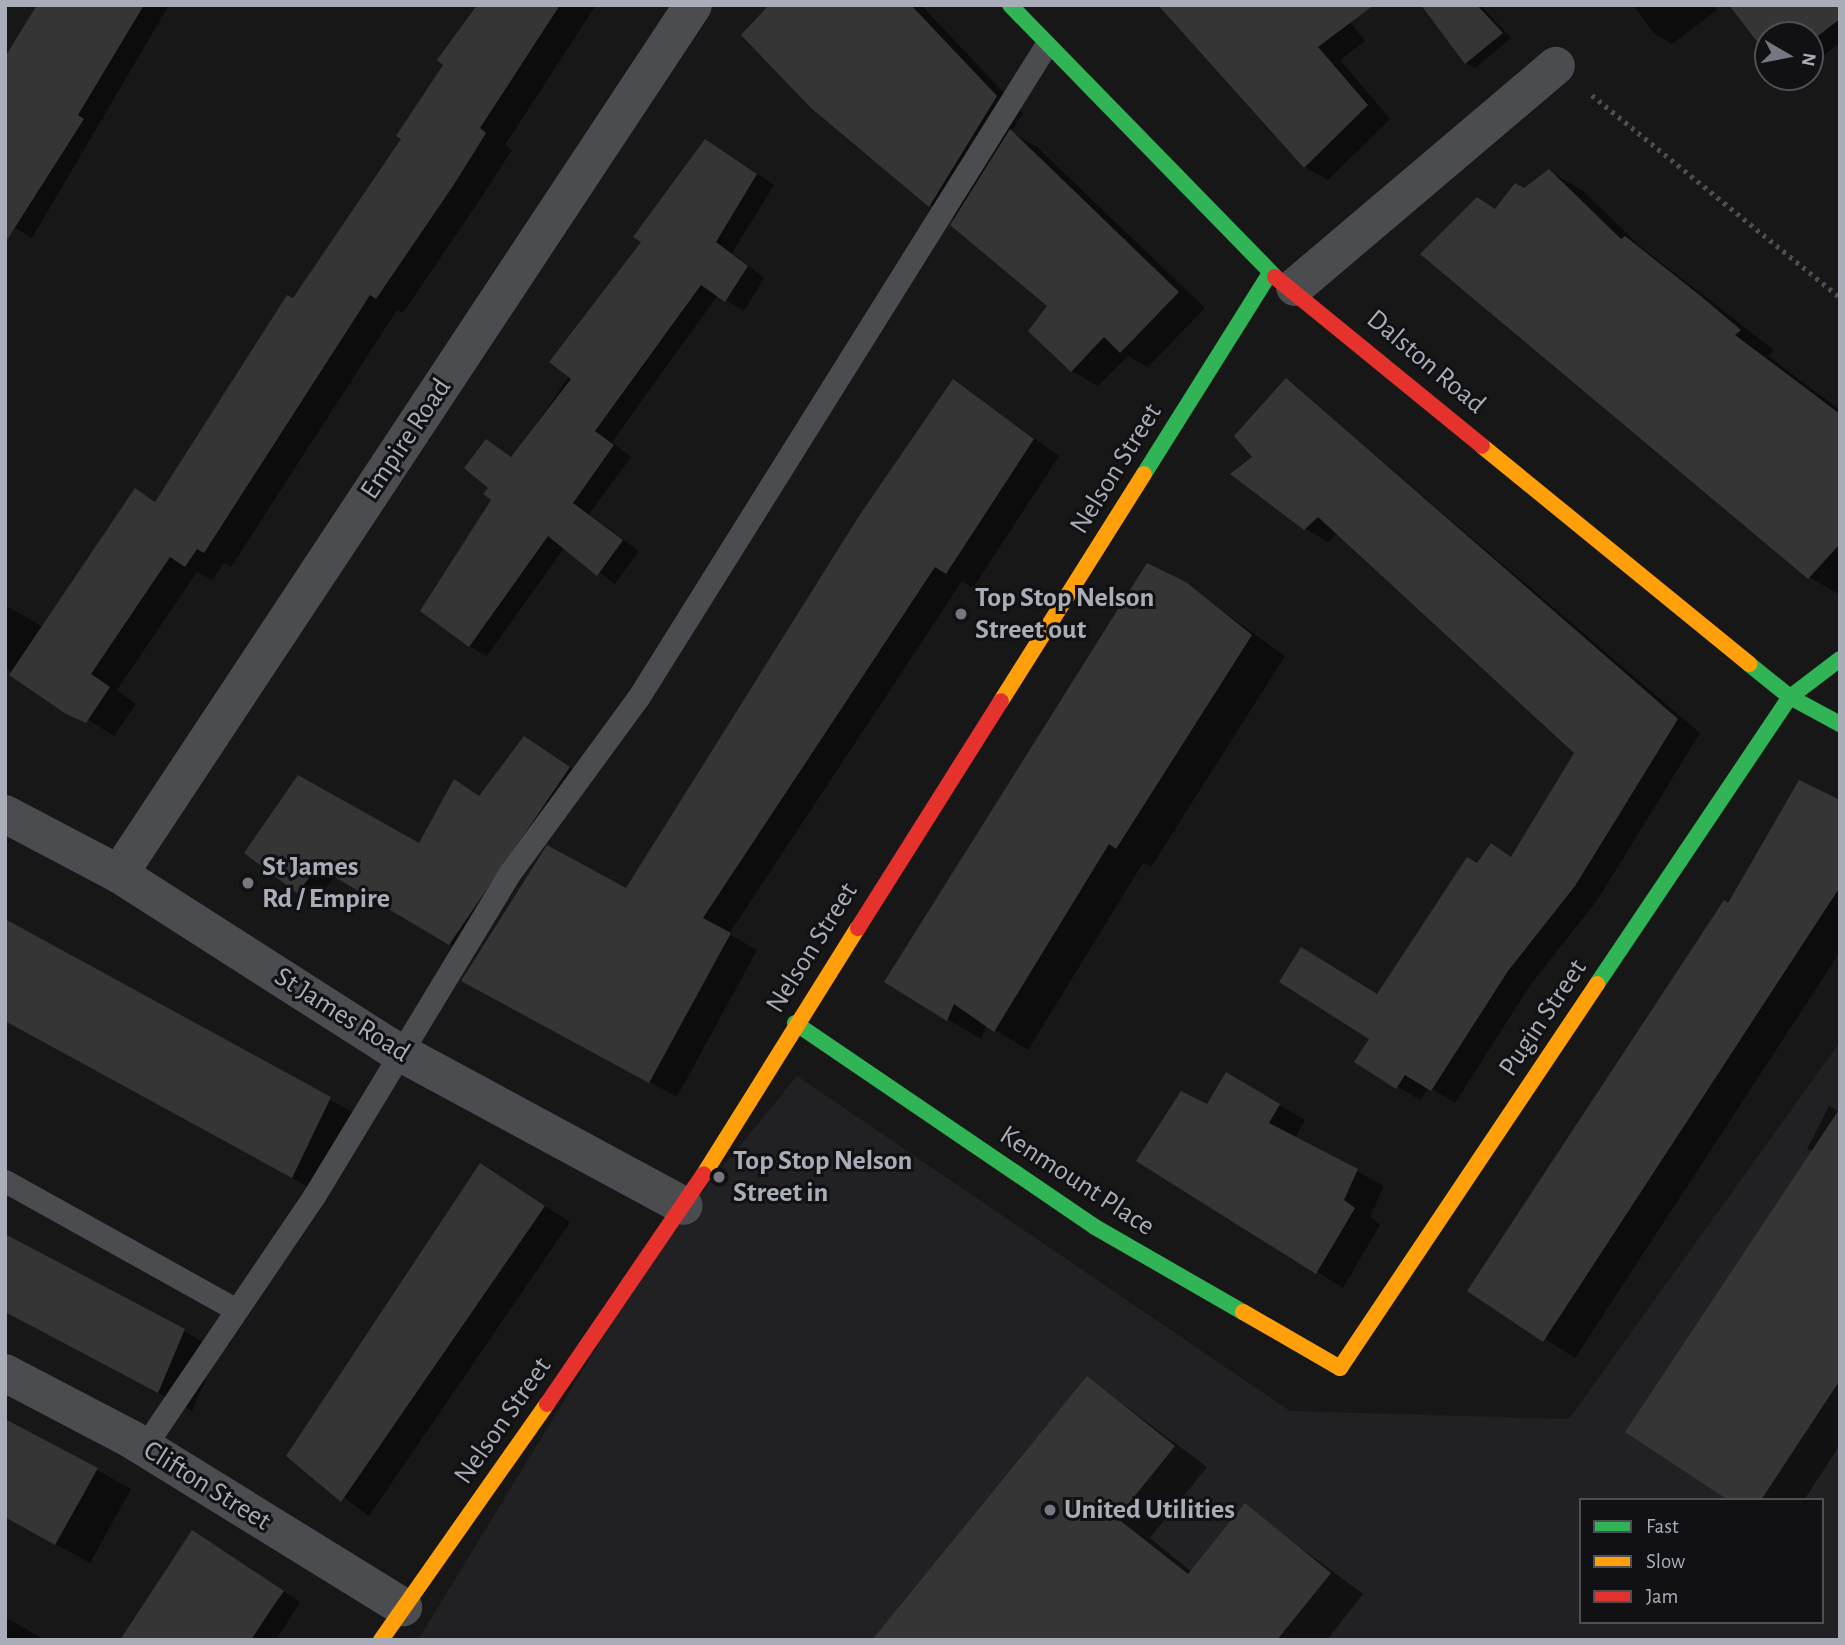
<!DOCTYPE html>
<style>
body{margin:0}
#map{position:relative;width:1845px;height:1645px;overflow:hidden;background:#171717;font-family:"Alegreya Sans",sans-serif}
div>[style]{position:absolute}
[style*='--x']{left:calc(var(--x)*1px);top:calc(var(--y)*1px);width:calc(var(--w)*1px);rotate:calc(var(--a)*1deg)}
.built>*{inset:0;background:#212123}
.shadow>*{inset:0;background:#0007}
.building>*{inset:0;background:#353536}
.path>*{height:4.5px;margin-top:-2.25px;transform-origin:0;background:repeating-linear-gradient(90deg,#4d4e52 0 3.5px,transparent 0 8.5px)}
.lane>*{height:23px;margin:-11.5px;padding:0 11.5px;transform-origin:11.5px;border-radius:11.5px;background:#4b4c50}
.street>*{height:38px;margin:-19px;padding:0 19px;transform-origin:19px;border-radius:19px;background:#4b4c50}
.fast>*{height:16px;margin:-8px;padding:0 8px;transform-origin:8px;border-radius:8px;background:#30b455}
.slow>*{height:16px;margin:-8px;padding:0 8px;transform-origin:8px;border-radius:8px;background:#ff9f0a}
.jam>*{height:16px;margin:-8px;padding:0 8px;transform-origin:8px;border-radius:8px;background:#e5322d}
.dots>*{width:19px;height:19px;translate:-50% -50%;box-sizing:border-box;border:4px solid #111113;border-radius:50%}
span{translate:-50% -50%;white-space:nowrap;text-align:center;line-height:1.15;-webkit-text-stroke:6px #111113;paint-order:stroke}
.street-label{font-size:28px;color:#a8adb8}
.poi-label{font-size:28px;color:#a8adb8;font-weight:700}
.left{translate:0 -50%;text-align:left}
.frame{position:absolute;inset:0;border:7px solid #a8adb8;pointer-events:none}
.legend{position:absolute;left:1579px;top:1498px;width:245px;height:126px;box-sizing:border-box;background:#111113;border:2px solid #4d4f55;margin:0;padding:9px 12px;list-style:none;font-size:21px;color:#a8adb8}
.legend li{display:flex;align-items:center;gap:14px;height:35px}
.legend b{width:35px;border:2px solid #4d4f55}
.north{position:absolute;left:1754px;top:21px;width:70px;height:70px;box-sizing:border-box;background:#111113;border:2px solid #4d4f55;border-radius:50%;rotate:100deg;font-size:19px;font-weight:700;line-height:28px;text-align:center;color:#a8adb8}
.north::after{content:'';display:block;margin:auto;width:24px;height:32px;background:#757880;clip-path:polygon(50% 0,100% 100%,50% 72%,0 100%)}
</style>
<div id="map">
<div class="built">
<div style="clip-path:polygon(evenodd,1840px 1042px,1840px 1640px,418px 1640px,661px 1242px,797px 1076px,1290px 1411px,1569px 1419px,1840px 1042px,1581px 1500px,1822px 1500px,1822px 1622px,1581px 1622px,1581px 1500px)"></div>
</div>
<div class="shadow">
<div style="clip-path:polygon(39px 5px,169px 5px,32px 238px,5px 222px)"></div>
<div style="clip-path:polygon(476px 5px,596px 5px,505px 145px,512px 150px,479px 201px,403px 313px,397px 310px,231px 567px,224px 563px,212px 580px,197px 572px,117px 690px,136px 704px,114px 736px,5px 668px,5px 605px,43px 627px,136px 490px,157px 502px,403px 138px,446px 65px,439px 60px)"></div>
<div style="clip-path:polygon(771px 5px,921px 5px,1023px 113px,1011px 132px,1037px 147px,1205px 308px,1148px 367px,1128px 356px,1098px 386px,1072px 371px,1049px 306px,955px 220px,930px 205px)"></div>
<div style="clip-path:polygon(1158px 5px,1337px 5px,1365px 41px,1340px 60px,1390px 119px,1328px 180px,1305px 167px)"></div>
<div style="clip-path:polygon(1446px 5px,1480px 5px,1511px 38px,1475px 68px,1466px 63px)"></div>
<div style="clip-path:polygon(1633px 5px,1713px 5px,1717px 10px,1672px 44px,1654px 33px)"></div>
<div style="clip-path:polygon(1840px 5px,1840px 43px,1810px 66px,1810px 35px,1744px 22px)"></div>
<div style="clip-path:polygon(723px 151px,774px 185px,732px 253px,764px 278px,744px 311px,718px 295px,612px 442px,631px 457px,589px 514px,639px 551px,615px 584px,565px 547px,487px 656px,469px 646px,493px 499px,487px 441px,513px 458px)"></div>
<div style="clip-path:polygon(1549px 171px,1583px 191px,1641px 247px,1774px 350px,1768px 356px,1840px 410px,1840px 595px,1809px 577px,1496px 210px)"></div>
<div style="clip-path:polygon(1287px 380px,1700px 733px,1598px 899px,1531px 984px,1455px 1103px,1429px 1087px,1420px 1100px,1357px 1062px,1371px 1039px,1378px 996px,1492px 846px,1513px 858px,1576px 753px,1338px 533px,1328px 542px,1305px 528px,1255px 457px)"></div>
<div style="clip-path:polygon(953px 381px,1059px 456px,973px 588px,962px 581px,729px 934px,757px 950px,677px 1097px,490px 995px,626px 890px)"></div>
<div style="clip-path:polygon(1185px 584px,1285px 656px,1151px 867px,1143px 863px,1028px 1050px,987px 1025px,981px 1039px,886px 982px)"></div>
<div style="clip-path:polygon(541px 748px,586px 778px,467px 954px,336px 875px,315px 901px,247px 853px,420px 845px)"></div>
<div style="clip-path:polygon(1840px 801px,1840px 952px,1575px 1358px,1470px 1291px,1729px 906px)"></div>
<div style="clip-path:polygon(5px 921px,361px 1117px,323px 1195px,5px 1020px)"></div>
<div style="clip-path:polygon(1226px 1074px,1305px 1120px,1295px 1138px,1384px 1186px,1370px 1216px,1380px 1225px,1343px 1288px,1139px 1160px,1208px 1106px)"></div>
<div style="clip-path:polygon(1829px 1106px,1840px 1112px,1840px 1445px,1804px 1500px,1731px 1500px,1813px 1152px,1807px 1149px)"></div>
<div style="clip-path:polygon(481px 1165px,570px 1222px,369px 1516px,288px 1456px)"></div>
<div style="clip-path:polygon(5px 1312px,184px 1331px,218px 1351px,192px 1411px)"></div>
<div style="clip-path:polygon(1088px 1378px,1207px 1467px,1150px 1538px,1192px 1572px,1245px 1506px,1363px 1594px,1327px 1640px,875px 1640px)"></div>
<div style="clip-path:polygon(97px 1470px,131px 1489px,90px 1563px,5px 1516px)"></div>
<div style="clip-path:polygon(211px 1543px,300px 1602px,276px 1640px,122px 1640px)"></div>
<div style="clip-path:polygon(5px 1617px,40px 1637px,39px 1640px,5px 1640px)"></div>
</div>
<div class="building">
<div style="clip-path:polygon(37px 5px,144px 5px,78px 115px,84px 119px,5px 243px,5px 57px)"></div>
<div style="clip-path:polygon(477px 5px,560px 5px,480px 128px,486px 133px,453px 186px,376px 299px,370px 295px,204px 553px,197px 549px,185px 567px,170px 557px,91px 674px,110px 687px,86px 723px,66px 714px,9px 675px,135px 488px,155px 502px,287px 295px,293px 298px,401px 139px,396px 136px,443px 65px,437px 60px)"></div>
<div style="clip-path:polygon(769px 5px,911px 5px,997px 96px,929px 207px,811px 108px,741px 35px)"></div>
<div style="clip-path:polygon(1158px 5px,1374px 5px,1318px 47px,1368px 105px,1304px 168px)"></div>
<div style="clip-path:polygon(1421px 5px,1477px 5px,1503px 33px,1465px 64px)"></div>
<div style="clip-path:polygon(1729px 5px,1840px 5px,1840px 19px,1810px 42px,1810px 35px,1768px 35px,1768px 56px)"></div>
<div style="clip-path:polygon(1010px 129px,1179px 292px,1120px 353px,1104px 337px,1071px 372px,1028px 331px,1047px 306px,950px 225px)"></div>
<div style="clip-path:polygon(705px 139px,757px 174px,716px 242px,748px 266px,725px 302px,701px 285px,595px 431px,614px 445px,573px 503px,623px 540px,597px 576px,548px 536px,469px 647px,420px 611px,491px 500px,483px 494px,488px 488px,464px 468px,486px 439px,511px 457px,571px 379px,549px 362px,641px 242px,633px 237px)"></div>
<div style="clip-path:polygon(1549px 169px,1621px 239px,1625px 236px,1702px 297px,1741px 330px,1735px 335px,1840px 414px,1840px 544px,1808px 579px,1420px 254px,1477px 197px,1495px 209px,1515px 183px,1524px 188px)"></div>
<div style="clip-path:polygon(1286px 378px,1678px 719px,1575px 886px,1508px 971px,1431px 1091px,1405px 1075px,1396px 1089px,1354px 1062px,1369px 1039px,1279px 982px,1301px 947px,1377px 994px,1467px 857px,1477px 863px,1491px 843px,1511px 857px,1574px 753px,1318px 517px,1304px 530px,1230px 474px,1252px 457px,1234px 436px)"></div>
<div style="clip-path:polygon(953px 379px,1034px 439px,946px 574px,935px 567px,703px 918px,731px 933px,649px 1083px,461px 981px,547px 845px,626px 888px,859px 516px)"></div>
<div style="clip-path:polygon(1147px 563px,1186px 582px,1252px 635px,1116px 849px,1109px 844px,994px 1032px,954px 1004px,947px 1021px,884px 982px)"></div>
<div style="clip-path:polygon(524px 736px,570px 767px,449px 945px,318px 867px,297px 893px,244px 853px,298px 775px,419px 843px,454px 779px,479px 796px)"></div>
<div style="clip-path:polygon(1799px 780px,1840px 800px,1840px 887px,1543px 1342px,1467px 1291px,1724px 900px,1728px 903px)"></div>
<div style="clip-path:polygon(5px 919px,331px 1097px,292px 1178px,5px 1021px)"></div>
<div style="clip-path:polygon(1226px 1072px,1280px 1104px,1269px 1123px,1358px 1169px,1344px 1200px,1355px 1208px,1316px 1274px,1136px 1161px,1181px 1091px,1207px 1104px)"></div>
<div style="clip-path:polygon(1840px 1108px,1840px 1380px,1761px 1500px,1728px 1500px,1625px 1432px)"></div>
<div style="clip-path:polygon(480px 1163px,545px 1206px,341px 1502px,286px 1456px)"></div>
<div style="clip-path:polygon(5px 1234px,185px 1329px,158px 1393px,5px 1312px)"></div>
<div style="clip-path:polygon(1087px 1376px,1175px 1446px,1117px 1518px,1188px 1574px,1245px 1503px,1331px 1573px,1277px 1640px,872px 1640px)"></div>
<div style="clip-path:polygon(5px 1419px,98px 1468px,55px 1545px,5px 1517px)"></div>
<div style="clip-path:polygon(192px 1530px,284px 1591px,270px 1611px,251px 1640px,120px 1640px)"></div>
</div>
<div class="path">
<div style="--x:1592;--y:95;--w:320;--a:39.2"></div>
</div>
<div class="lane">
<div style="--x:5;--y:1181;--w:261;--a:29.1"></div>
<div style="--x:144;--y:1447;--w:303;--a:-55.9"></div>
<div style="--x:314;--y:1196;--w:376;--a:-58.8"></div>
<div style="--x:509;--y:874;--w:218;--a:-53.8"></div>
<div style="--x:638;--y:698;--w:768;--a:-57.99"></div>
</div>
<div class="street">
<div style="--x:1295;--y:287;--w:342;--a:-40.3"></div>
<div style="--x:5;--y:814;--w:129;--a:27.8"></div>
<div style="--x:119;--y:874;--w:319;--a:32.6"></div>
<div style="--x:388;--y:1046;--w:336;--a:28.4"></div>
<div style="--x:119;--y:874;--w:1041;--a:-56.55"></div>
<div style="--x:5;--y:1373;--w:142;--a:27.6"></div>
<div style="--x:131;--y:1439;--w:320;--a:31.7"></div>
</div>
<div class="fast">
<div style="--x:1010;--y:5;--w:380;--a:45.7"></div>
<div style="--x:1144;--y:474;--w:237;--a:-57.9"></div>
<div style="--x:1749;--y:664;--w:53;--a:38.8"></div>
<div style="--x:1790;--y:697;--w:57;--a:28.4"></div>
<div style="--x:1597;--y:984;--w:346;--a:-56.1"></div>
<div style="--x:1790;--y:697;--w:63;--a:-37.2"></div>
<div style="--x:795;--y:1023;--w:363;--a:34.2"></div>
<div style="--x:1095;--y:1227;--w:171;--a:29.9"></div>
</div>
<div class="slow">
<div style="--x:1482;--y:446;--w:345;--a:39.2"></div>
<div style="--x:1001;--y:701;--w:268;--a:-57.8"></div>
<div style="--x:704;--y:1174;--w:290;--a:-58"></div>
<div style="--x:1243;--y:1312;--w:112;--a:30"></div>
<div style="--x:1340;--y:1368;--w:462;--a:-56.2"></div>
<div style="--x:381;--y:1640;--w:289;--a:-54.9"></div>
</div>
<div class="jam">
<div style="--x:1275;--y:277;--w:267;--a:39.2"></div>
<div style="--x:858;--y:928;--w:268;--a:-57.8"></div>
<div style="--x:547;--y:1404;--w:278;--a:-55.7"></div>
</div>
<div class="dots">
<div style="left:961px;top:614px;background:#757880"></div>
<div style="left:248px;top:883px;background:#757880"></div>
<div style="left:719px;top:1177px;background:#757880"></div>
<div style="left:1050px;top:1510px;background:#757880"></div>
</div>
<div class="street-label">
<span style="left:1426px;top:362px;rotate:40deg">Dalston Road</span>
<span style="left:406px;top:439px;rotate:-56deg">Empire Road</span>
<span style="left:1116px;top:469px;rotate:-58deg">Nelson Street</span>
<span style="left:812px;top:948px;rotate:-58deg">Nelson Street</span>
<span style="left:342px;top:1015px;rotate:32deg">St James Road</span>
<span style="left:1543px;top:1018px;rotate:-56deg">Pugin Street</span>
<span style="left:1077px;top:1181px;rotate:33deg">Kenmount Place</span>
<span style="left:503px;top:1421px;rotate:-55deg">Nelson Street</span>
<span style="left:207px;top:1486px;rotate:32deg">Clifton Street</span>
</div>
<div class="poi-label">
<span class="left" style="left:975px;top:614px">Top Stop Nelson<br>Street out</span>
<span class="left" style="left:262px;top:883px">St James<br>Rd / Empire</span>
<span class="left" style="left:733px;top:1177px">Top Stop Nelson<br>Street in</span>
<span class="left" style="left:1064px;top:1510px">United Utilities</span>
</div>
<div class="frame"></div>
<ul class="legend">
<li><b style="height:9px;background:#30b455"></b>Fast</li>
<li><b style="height:9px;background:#ff9f0a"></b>Slow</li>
<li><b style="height:9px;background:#e5322d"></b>Jam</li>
</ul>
<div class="north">N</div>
</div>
